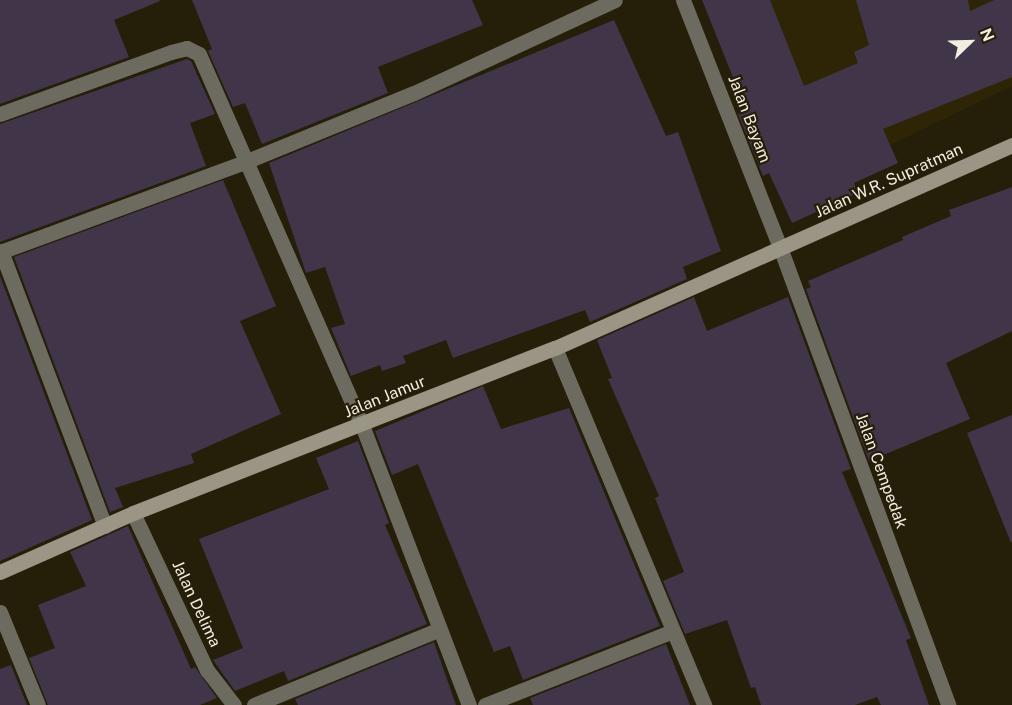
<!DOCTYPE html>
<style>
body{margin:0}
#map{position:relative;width:1012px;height:705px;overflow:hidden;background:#251f09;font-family:"Public Sans",sans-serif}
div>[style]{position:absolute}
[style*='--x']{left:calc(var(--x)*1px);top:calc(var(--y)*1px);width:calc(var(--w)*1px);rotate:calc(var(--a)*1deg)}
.built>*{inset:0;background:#2d2506}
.building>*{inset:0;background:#413549}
.street>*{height:15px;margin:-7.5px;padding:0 7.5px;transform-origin:7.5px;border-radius:7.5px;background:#6d6a60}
.secondary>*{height:15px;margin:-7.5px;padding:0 7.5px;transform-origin:7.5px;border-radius:7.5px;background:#9a9584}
span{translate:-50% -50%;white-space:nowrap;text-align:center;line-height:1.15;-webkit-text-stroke:4.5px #251f09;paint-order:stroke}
.street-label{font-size:16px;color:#f1ede0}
.north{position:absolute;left:940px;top:12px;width:60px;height:60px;-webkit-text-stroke:4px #251f09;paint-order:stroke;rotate:67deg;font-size:16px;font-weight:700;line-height:24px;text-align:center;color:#f1ede0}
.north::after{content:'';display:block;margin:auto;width:21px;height:27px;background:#f1ede0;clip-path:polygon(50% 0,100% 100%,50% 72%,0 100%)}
</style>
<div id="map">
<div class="built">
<div style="clip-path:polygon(731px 0,1012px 0,1012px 86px,841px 169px)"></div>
</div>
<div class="building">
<div style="clip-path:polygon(0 0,159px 0,160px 1px,114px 20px,129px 57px,0 104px)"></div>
<div style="clip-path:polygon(192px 0,472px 0,483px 25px,378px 67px,388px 93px,262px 144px,245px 103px,233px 107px,208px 51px,212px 49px)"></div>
<div style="clip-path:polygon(702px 0,770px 0,804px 86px,858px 63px,854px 52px,869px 45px,856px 0,968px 0,970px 11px,994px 0,1012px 0,1012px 77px,883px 129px,898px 163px,854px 183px,858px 193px,792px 223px,769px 173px,763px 176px,738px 114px,746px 110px)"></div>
<div style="clip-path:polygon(614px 20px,666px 136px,678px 132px,721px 251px,683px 267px,687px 279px,590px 322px,585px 310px,453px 358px,446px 340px,403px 356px,406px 363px,382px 371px,380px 365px,351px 376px,331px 328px,345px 324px,325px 267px,306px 273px,269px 163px)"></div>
<div style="clip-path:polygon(187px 59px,191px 61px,215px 114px,190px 123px,206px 166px,0 242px,0 124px)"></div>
<div style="clip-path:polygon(223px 180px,276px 306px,240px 321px,281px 414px,191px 454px,194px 463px,115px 488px,123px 507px,110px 512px,14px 257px)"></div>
<div style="clip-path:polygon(1012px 187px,1012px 331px,946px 363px,970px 419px,869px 461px,806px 289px,811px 287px,808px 281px,903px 240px,902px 237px,951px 216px,949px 210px)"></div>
<div style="clip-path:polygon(0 276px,92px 520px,0 561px)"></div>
<div style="clip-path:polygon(694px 297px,707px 331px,788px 297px,851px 469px,842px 472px,911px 638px,906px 640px,929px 705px,881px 705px,877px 697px,855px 705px,761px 705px,755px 687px,751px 688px,727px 620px,685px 634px,663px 581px,684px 572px,655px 498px,659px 496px,608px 379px,612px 378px,597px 340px)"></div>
<div style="clip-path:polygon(483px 386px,501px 429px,569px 408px,660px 626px,523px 680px,510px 646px,494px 652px,418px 464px,392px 475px,375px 431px)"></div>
<div style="clip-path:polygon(1012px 415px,1012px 542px,1011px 543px,967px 433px)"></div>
<div style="clip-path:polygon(358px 441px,389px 523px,385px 525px,427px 624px,288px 681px,284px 671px,235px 691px,213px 660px,243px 648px,199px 539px,329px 489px,316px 458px)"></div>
<div style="clip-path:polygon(128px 526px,191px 669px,195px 667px,217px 698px,200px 705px,48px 705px,29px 658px,55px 648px,38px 605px,86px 586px,70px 552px)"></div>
<div style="clip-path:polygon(434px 642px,456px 705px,298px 705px,295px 699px)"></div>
<div style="clip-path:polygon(666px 644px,690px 705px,533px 705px,530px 698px)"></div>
<div style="clip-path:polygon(11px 665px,27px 705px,0 705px,0 669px)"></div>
</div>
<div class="street">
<div style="--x:683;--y:0;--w:269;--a:68.6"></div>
<div style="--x:781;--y:250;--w:485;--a:69.8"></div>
<div style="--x:0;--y:114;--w:182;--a:-19.9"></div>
<div style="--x:171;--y:52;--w:16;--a:-14"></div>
<div style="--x:187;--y:48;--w:13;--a:27"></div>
<div style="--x:199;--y:54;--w:405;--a:66.3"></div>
<div style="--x:362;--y:425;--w:300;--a:69.1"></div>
<div style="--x:1;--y:251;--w:294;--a:69.3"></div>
<div style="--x:0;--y:252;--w:263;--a:-20.2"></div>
<div style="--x:247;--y:161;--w:180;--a:-22.2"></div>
<div style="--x:414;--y:93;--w:221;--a:-24.8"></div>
<div style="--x:555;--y:348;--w:387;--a:67.3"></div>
<div style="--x:133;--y:513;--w:174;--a:64.8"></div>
<div style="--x:207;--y:670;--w:44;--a:52.4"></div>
<div style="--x:0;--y:612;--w:100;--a:67.8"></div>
<div style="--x:254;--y:705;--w:199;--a:-22.2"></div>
<div style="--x:485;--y:705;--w:202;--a:-21.5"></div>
</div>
<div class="secondary">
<div style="--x:0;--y:572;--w:145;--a:-23.9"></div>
<div style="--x:133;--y:513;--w:453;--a:-21.4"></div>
<div style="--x:555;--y:348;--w:500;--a:-23.95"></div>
</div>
<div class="street-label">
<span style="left:749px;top:119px;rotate:69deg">Jalan Bayam</span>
<span style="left:889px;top:181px;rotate:-24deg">Jalan W.R. Supratman</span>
<span style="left:385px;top:397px;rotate:-22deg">Jalan Jamur</span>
<span style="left:881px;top:471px;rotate:70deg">Jalan Cempedak</span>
<span style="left:196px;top:604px;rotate:65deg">Jalan Delima</span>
</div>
<div class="north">N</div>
</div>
